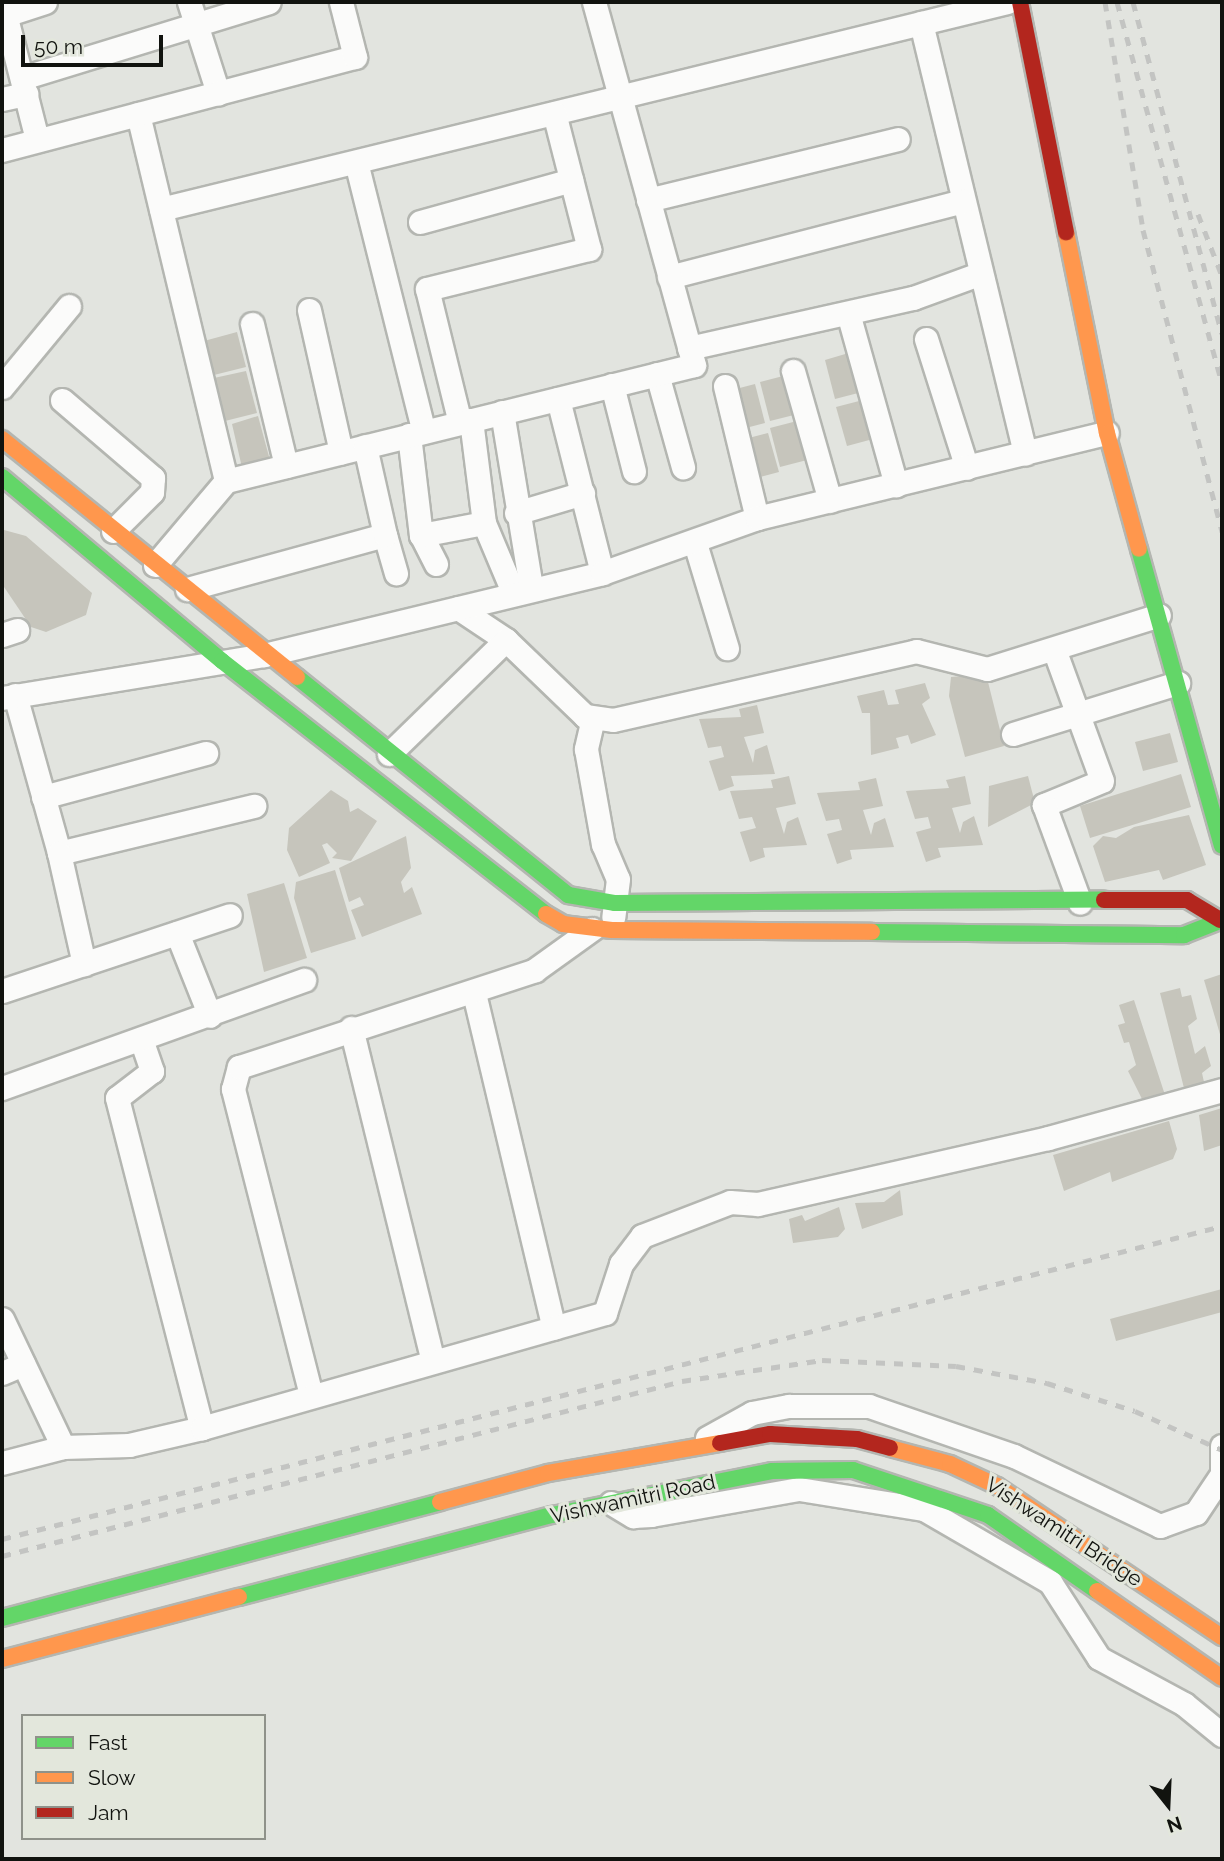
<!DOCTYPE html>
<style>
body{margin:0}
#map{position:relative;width:1224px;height:1861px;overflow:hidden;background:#e2e4df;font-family:Raleway,sans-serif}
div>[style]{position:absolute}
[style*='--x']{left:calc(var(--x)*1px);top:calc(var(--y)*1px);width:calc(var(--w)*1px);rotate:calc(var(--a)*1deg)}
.building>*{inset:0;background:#c6c5bc}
.roads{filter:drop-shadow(2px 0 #b4b6b1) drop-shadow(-2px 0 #b4b6b1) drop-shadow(0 2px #b4b6b1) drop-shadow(0 -2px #b4b6b1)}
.street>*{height:23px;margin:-11.5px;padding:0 11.5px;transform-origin:11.5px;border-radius:11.5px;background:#fbfbfa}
.fast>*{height:16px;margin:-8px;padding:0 8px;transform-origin:8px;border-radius:8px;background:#63d668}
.slow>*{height:16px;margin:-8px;padding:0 8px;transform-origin:8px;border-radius:8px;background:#ff974d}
.jam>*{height:16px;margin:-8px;padding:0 8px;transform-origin:8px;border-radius:8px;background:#b3261e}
.rail>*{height:5px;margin-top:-2.5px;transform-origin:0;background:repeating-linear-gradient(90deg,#c3c4c2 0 9px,transparent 0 18px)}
span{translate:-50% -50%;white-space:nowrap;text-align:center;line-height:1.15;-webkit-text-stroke:6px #e3e7dc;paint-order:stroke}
.street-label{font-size:21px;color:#11130f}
.frame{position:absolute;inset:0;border:4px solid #11130f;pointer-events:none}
.legend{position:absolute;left:21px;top:1714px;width:245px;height:126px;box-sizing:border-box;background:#e3e7dc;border:2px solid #8f928a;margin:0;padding:9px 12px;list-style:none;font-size:21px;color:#11130f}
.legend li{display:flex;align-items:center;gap:14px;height:35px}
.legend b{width:35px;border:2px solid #8f928a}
.north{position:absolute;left:1133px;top:1770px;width:70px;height:70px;-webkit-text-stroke:5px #e3e7dc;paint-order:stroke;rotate:162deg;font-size:19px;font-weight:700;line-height:28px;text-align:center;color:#11130f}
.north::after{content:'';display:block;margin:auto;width:24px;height:32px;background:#11130f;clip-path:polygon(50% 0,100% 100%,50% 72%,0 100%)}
.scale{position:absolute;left:21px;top:35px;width:142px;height:32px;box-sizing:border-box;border:4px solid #11130f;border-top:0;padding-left:9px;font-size:21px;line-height:24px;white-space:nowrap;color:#11130f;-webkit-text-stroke:5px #e3e7dc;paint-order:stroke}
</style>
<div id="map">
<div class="building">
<div style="clip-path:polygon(237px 332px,246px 367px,214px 375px,204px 341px)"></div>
<div style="clip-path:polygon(852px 352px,862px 392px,835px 399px,825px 360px)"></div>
<div style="clip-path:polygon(246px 371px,257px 413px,225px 421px,214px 378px)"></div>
<div style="clip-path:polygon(787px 375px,798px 414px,770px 421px,760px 382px)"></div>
<div style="clip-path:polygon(755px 384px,765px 423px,738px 430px,728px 391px)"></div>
<div style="clip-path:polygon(863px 400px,873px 439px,847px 446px,836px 407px)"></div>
<div style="clip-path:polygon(258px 416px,271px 464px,243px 472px,232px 424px)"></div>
<div style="clip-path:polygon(797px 421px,807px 460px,780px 467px,770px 428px)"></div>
<div style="clip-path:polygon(768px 433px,779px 472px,752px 479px,741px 440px)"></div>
<div style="clip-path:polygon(4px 530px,26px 536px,92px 593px,86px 615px,46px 632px,31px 627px,2px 584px)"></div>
<div style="clip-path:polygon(986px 674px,1004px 746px,965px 757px,949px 696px,951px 677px)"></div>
<div style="clip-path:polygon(925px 683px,930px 698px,922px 704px,936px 735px,911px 744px,908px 735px,896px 738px,899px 748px,871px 755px,870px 713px,862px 713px,857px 696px,884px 690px,888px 705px,899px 704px,895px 690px)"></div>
<div style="clip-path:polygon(757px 705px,764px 733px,744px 737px,753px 763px,755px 750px,767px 745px,775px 774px,731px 776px,734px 786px,719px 791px,709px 761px,724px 757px,721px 746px,708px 748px,699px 719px,741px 717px,739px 709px)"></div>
<div style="clip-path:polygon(1170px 733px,1178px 762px,1143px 771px,1135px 742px)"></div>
<div style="clip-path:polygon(1181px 774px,1191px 807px,1090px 838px,1080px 806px)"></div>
<div style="clip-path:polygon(789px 776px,796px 804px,776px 808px,784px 834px,787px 822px,798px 817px,807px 845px,763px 848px,765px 857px,750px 862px,740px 832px,756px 828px,752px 817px,739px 819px,730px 791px,773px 788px,771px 780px)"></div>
<div style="clip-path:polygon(965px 776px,971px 804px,952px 808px,960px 833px,963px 822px,974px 816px,983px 845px,938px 848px,941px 857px,926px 862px,916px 832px,931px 828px,928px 817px,915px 819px,906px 791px,949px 788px,946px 780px)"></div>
<div style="clip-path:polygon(1028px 776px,1035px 803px,988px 827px,989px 786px)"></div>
<div style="clip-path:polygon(876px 778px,883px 806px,863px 810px,871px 835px,874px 823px,885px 818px,894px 847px,850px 850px,852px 859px,837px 864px,827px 834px,842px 830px,839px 819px,826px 821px,817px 793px,860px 790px,858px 782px)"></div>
<div style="clip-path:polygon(331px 790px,348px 801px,350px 812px,358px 808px,377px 821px,351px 861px,332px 858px,337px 853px,327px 843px,322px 845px,330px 863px,299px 877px,287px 850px,289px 828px)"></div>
<div style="clip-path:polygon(1189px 815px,1206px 865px,1163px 880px,1159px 870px,1105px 882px,1093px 846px,1103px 836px,1116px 838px,1134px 827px)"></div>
<div style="clip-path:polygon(406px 836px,411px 868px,401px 882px,404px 893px,412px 887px,422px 914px,362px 937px,351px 910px,364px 905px,360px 897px,349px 902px,339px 868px)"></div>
<div style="clip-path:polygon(335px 870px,356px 939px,311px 953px,294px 898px,296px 882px)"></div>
<div style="clip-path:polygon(284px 883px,307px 958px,264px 972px,247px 894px)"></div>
<div style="clip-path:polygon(1222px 974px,1222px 1041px,1204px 980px)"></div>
<div style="clip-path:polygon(1180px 988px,1182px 997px,1191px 995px,1197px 1019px,1188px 1026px,1195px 1054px,1205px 1046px,1211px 1066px,1202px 1073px,1206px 1091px,1186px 1096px,1160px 993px)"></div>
<div style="clip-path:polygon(1134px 1000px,1165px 1095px,1145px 1105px,1128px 1071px,1136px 1065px,1129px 1042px,1124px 1043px,1118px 1025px,1125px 1023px,1119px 1005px)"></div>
<div style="clip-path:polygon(1222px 1108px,1222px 1145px,1204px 1151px,1199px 1115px)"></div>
<div style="clip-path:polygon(1169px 1121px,1177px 1149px,1173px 1159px,1112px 1182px,1110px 1172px,1064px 1191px,1053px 1155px)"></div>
<div style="clip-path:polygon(900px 1190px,903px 1215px,862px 1229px,855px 1203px,884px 1202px)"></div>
<div style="clip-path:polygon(839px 1207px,845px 1229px,838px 1237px,793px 1243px,789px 1219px,802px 1215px,805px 1221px)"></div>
<div style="clip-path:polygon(1222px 1289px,1222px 1312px,1116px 1341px,1110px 1319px)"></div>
</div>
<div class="roads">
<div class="street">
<div style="--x:2;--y:2;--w:141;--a:75.7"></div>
<div style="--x:189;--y:2;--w:96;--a:72.3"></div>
<div style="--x:5;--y:15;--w:42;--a:-18"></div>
<div style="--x:921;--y:23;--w:443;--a:76.4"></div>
<div style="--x:22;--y:78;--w:258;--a:-17.1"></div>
<div style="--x:2;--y:99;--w:25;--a:-12"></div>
<div style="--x:138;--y:114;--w:377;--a:76.5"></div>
<div style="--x:2;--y:150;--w:365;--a:-14.8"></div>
<div style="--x:355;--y:57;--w:57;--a:-104.3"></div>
<div style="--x:356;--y:162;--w:278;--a:75.9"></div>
<div style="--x:648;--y:200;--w:257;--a:-13.7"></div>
<div style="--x:161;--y:209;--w:871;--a:-13.75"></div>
<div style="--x:420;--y:222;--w:157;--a:-15.5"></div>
<div style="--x:669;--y:277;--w:303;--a:-14.5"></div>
<div style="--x:309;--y:310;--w:146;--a:77.3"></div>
<div style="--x:848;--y:313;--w:179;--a:74.4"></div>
<div style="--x:252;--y:324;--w:146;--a:76.5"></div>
<div style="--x:926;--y:339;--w:135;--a:72.4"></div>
<div style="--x:689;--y:348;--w:230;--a:-12.6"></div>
<div style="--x:913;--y:298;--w:70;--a:-20"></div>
<div style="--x:793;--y:371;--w:135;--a:74.1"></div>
<div style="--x:657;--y:374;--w:97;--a:74.4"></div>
<div style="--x:612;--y:385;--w:89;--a:75.7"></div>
<div style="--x:725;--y:386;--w:136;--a:76.4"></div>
<div style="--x:2;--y:387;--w:105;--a:-50.4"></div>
<div style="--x:558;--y:399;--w:179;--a:75.8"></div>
<div style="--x:62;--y:400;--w:120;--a:40.6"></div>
<div style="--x:153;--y:478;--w:14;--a:94"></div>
<div style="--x:152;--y:492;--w:55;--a:135"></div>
<div style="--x:502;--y:412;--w:177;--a:80.6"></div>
<div style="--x:471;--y:420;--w:104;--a:82.8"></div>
<div style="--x:484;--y:523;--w:75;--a:67.2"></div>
<div style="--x:460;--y:423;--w:138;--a:-103.8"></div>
<div style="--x:427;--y:289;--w:167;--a:-13.9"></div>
<div style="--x:589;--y:249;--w:140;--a:-104.4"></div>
<div style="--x:409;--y:435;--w:101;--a:83.2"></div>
<div style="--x:516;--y:513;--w:70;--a:-16.6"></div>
<div style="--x:385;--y:535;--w:40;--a:74"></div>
<div style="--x:695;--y:543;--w:110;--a:73.1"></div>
<div style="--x:436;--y:564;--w:33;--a:-117"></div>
<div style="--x:421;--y:535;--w:64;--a:-10.8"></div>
<div style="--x:155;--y:565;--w:110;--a:-49.8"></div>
<div style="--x:226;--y:481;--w:482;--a:-13.9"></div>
<div style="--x:694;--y:365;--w:377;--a:-105.4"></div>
<div style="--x:187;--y:589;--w:205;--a:-15.3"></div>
<div style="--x:385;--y:535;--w:91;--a:-102.7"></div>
<div style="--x:458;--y:608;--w:58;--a:33.7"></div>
<div style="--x:506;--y:640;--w:110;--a:43.9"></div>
<div style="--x:585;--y:716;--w:28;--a:8"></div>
<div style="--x:613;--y:720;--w:311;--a:-12.8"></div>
<div style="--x:916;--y:651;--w:73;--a:14.2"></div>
<div style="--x:987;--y:669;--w:180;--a:-17.4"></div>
<div style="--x:2;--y:635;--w:16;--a:-18"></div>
<div style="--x:1054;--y:649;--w:140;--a:70"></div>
<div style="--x:1102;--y:781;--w:63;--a:157.5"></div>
<div style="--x:1044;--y:805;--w:104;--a:69.8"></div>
<div style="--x:15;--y:695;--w:164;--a:74.4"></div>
<div style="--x:59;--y:853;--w:201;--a:-13.6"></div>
<div style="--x:2;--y:698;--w:266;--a:-9.3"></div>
<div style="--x:264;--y:655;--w:348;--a:-13.6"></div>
<div style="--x:602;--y:573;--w:164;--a:-19.5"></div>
<div style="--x:757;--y:518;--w:360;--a:-13.7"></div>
<div style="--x:593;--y:718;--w:32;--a:103"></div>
<div style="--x:586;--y:749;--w:97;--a:79.9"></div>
<div style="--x:603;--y:844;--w:38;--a:67"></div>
<div style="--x:618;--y:879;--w:38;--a:97"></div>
<div style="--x:1013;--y:734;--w:173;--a:-17.2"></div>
<div style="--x:389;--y:754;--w:163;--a:-44.3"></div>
<div style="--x:43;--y:797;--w:169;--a:-15.1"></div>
<div style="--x:59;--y:853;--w:114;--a:77.3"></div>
<div style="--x:177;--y:933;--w:89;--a:68.3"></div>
<div style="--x:2;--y:991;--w:240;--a:-18.4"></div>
<div style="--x:474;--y:993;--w:344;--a:76.6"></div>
<div style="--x:351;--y:1028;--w:343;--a:76.2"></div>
<div style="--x:141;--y:1039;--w:34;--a:71"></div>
<div style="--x:152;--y:1071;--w:44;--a:142.4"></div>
<div style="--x:117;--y:1098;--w:341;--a:75.6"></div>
<div style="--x:2;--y:1088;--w:321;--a:-19.7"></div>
<div style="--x:2;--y:1319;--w:142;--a:64.5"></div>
<div style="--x:2;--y:1373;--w:23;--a:-23"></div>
<div style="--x:311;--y:1395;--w:316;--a:-104.3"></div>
<div style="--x:233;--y:1089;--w:23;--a:-75"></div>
<div style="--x:239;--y:1067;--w:311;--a:-18.1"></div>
<div style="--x:535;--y:970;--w:70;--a:-35.7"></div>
<div style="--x:707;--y:1438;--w:51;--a:-29.1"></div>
<div style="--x:752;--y:1413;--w:38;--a:-11"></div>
<div style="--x:789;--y:1406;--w:80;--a:0"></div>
<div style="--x:869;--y:1406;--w:153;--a:19"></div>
<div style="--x:1014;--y:1456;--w:162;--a:25.6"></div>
<div style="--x:1160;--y:1526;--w:38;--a:-20"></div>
<div style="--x:1196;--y:1513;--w:47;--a:-56.3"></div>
<div style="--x:1222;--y:1446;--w:27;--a:90"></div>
<div style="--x:2;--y:1463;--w:63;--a:-14.7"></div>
<div style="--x:63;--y:1447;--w:66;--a:-1.7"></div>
<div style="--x:129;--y:1445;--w:75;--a:-13.1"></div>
<div style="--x:202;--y:1428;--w:419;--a:-15.9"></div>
<div style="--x:605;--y:1313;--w:52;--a:-71.9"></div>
<div style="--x:621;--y:1264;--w:35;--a:-53"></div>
<div style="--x:642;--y:1236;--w:94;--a:-21.1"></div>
<div style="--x:730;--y:1202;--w:28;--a:4"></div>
<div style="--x:758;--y:1204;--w:297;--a:-12.8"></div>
<div style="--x:1048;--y:1138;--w:180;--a:-15.4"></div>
<div style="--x:611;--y:1503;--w:26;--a:31"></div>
<div style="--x:633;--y:1516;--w:18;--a:-3"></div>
<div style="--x:651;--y:1515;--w:150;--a:-10"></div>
<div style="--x:799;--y:1489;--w:127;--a:9.1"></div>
<div style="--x:924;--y:1509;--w:146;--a:30.1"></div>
<div style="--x:1050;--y:1582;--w:90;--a:57.2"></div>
<div style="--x:1099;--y:1658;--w:97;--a:28.4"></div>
<div style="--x:1184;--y:1704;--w:49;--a:39.2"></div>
</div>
<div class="fast">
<div style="--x:2;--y:477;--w:287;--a:39.9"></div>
<div style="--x:222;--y:661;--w:411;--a:38"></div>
<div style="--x:1139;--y:549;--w:308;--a:74.4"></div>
<div style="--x:297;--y:677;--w:348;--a:38.8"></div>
<div style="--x:568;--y:895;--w:48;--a:9.7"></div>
<div style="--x:615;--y:903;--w:489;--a:-0.4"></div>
<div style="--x:872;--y:932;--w:312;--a:0.6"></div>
<div style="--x:1184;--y:935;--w:41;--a:-21.5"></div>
<div style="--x:239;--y:1597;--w:324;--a:-14.7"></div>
<div style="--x:552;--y:1515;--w:224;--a:-11.3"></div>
<div style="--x:772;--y:1471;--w:81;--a:-0.7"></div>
<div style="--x:853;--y:1470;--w:142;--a:18.4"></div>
<div style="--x:988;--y:1515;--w:133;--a:34.9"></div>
<div style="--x:2;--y:1618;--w:453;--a:-14.8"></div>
</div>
<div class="slow">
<div style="--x:1066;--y:232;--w:205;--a:78.5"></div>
<div style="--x:1107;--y:433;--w:120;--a:74.6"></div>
<div style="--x:2;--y:439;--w:379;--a:38.9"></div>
<div style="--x:546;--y:914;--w:20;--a:30"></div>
<div style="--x:563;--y:924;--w:49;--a:7"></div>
<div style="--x:612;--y:930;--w:260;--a:0.4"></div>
<div style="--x:890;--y:1448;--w:62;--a:14.9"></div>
<div style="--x:950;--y:1464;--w:52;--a:25.1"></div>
<div style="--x:997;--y:1486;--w:271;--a:33.9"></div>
<div style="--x:440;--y:1502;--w:112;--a:-15"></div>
<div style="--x:548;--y:1473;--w:175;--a:-9.9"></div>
<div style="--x:1097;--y:1591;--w:152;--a:34.8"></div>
<div style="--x:2;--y:1659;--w:245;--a:-14.7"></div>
</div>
<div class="jam">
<div style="--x:1020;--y:2;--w:235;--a:78.7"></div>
<div style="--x:1104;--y:900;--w:83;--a:0"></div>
<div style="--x:1187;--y:900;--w:39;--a:31"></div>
<div style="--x:720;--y:1443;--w:51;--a:-10.2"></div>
<div style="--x:770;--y:1434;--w:87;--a:3.3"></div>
<div style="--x:857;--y:1439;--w:34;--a:15"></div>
</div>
</div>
<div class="rail">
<div style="--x:1105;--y:2;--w:231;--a:80.5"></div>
<div style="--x:1143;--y:230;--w:312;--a:75.3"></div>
<div style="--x:1117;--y:2;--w:395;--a:74.6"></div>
<div style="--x:1133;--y:2;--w:343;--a:75"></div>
<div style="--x:1198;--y:214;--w:66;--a:68.8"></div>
<div style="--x:2;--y:1539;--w:1260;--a:-14.39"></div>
<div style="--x:2;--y:1556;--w:702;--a:-14.43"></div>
<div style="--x:682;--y:1381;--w:142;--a:-8.5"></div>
<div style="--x:822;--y:1360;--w:134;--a:2.6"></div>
<div style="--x:956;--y:1366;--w:93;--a:10.6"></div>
<div style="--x:1047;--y:1383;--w:92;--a:17.7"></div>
<div style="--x:1135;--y:1411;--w:95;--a:24.1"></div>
</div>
<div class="street-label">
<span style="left:633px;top:1499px;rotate:-12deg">Vishwamitri Road</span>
<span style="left:1064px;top:1532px;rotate:33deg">Vishwamitri Bridge</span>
</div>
<div class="frame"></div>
<ul class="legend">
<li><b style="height:9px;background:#63d668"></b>Fast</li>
<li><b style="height:9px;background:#ff974d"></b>Slow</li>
<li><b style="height:9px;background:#b3261e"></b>Jam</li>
</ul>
<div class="north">N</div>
<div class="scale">50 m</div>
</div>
